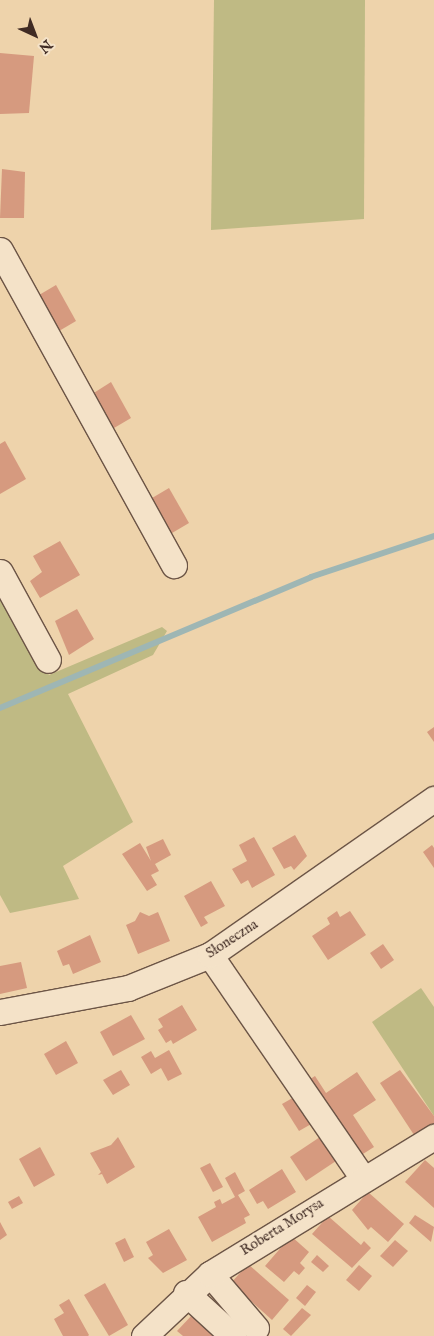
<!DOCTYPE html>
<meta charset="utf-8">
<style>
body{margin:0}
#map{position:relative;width:434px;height:1336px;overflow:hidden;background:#eed3ab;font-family:"IM FELL English",serif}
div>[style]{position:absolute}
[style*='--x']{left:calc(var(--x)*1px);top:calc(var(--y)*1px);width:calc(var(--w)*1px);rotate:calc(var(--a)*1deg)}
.green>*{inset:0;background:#bfba84}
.stream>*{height:5.5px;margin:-2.75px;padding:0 2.75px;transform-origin:2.75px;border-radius:2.75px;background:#9eb6b4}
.building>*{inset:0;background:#d69a7f}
.roads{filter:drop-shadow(1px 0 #6c5546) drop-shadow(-1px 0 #6c5546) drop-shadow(0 1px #6c5546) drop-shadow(0 -1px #6c5546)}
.minor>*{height:25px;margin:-12.5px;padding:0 12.5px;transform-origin:12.5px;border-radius:12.5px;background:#f4e2c8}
span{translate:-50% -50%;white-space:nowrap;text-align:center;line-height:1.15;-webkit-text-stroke:4.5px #f4e2c8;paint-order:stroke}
.street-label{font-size:14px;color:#402b24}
.north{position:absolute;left:10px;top:10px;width:50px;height:50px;-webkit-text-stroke:4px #f4e2c8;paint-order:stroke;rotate:137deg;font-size:14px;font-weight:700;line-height:20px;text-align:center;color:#402b24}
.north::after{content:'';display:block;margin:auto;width:18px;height:22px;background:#402b24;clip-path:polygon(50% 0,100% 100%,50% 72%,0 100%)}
</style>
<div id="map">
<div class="green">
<div style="clip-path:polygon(214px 0,365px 0,364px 219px,211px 230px)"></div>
<div style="clip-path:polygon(0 586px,49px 675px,162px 627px,167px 631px,153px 655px,68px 694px,133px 822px,63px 866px,79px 899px,10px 913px,0 895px)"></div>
<div style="clip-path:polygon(421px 988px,434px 1007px,434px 1116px,372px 1022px)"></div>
</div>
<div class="stream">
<div style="--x:0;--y:708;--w:337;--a:-22.8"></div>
<div style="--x:311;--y:577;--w:130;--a:-18.4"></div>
</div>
<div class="building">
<div style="clip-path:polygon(0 53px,34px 56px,29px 113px,0 114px)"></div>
<div style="clip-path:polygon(2px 169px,25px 172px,24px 218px,0 218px)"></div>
<div style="clip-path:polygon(56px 285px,76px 321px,54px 334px,34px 298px)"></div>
<div style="clip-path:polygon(111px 382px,131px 418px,109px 431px,89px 396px)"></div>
<div style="clip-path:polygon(5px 441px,26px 479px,0 494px,0 444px)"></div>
<div style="clip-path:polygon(169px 488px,189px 523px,167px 536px,147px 501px)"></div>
<div style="clip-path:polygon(60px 541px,80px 575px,40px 598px,30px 581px,42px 572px,33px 556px)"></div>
<div style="clip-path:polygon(77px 609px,94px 639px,69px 655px,55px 621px)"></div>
<div style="clip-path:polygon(434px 727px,434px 742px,427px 732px)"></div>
<div style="clip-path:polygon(295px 835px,307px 856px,294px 870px,291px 866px,284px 869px,272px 848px)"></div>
<div style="clip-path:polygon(254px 837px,275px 875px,252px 888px,248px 880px,241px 884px,232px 869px,247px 861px,239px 845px)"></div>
<div style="clip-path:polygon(163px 839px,171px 855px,155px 864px,159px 871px,151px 875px,157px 885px,147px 891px,122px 854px,140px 843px,151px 861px,146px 847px)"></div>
<div style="clip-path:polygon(432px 845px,434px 848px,434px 868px,423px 852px)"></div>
<div style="clip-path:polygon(211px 881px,225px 906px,204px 917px,208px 923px,201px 927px,184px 896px)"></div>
<div style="clip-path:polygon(337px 911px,340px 917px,350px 911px,366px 935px,328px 960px,312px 936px,330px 924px,327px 918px)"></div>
<div style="clip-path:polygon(140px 912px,149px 916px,158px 912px,170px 941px,138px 954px,126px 925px,135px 921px)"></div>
<div style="clip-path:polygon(90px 935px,101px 962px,73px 974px,69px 964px,63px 966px,57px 951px)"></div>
<div style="clip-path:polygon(383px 944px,394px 960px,381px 969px,370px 953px)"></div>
<div style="clip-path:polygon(21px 962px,27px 988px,0 994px,0 966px)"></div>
<div style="clip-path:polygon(182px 1005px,197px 1030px,173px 1044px,171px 1040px,166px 1043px,158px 1030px,163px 1027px,158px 1019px)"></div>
<div style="clip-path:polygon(131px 1015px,145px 1039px,113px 1056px,100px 1032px)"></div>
<div style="clip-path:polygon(66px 1041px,78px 1063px,56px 1075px,44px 1054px)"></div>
<div style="clip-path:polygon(169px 1050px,182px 1074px,168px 1081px,161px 1068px,151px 1074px,141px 1057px,151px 1051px,155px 1058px)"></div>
<div style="clip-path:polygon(121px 1070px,130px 1085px,113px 1095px,103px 1080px)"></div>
<div style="clip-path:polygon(400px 1070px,434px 1116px,434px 1128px,416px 1138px,380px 1083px)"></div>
<div style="clip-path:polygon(357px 1072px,376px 1100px,353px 1115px,374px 1147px,355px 1159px,304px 1083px,315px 1076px,326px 1093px)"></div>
<div style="clip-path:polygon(296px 1096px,313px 1123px,299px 1131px,282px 1104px)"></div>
<div style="clip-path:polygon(323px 1135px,339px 1159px,306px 1181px,290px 1157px)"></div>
<div style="clip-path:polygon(118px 1137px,135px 1167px,107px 1184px,102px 1174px,98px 1175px,101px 1172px,90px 1153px,111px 1145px)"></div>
<div style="clip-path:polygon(40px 1147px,55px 1175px,34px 1187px,19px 1159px)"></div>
<div style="clip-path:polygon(425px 1160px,434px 1168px,434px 1208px,405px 1182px)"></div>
<div style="clip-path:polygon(210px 1163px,223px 1187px,213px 1192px,200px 1168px)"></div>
<div style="clip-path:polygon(282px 1169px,296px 1192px,268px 1209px,263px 1201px,257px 1204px,249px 1190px)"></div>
<div style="clip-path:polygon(235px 1172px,245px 1191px,238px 1195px,250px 1215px,244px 1218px,246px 1223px,212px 1242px,198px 1217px,216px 1207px,214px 1202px,220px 1199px,222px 1204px,235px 1197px,225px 1178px)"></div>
<div style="clip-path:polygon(368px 1192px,404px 1224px,388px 1242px,371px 1227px,368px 1230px,352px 1210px)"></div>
<div style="clip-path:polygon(19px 1196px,23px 1203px,12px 1209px,8px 1202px)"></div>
<div style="clip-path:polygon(415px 1215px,434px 1227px,431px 1242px,409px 1223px)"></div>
<div style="clip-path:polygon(328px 1216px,361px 1245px,364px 1241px,371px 1248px,352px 1268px,312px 1234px)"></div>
<div style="clip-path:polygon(0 1222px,7px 1235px,0 1240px)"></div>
<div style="clip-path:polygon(169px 1229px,187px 1260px,163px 1273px,148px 1258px,153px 1255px,146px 1242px)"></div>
<div style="clip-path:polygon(291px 1236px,309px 1252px,300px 1263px,305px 1268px,299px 1275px,294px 1271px,284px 1282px,265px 1266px)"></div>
<div style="clip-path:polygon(125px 1238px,134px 1257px,124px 1262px,115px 1243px)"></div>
<div style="clip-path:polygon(395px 1240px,408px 1251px,393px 1267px,380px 1256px)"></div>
<div style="clip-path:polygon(317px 1255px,329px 1266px,323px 1272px,311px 1262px)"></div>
<div style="clip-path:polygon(248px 1264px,289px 1300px,272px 1320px,231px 1283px)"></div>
<div style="clip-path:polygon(359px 1265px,372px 1276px,359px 1291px,346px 1280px)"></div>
<div style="clip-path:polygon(105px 1283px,128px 1325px,109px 1336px,84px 1295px)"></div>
<div style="clip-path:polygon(307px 1285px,316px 1292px,305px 1306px,296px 1298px)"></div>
<div style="clip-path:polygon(69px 1299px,89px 1335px,88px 1336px,63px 1336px,54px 1319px,64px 1313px,59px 1305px)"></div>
<div style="clip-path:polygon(302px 1308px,311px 1315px,291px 1336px,283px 1329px)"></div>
<div style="clip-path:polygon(193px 1314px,218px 1336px,183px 1336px,177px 1331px)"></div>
</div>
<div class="roads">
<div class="minor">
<div style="--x:0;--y:250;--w:360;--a:61.1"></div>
<div style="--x:0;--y:572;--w:100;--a:61.4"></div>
<div style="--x:210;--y:955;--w:269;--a:55.6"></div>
<div style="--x:0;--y:1012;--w:130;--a:-10.6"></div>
<div style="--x:128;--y:988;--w:88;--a:-21.9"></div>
<div style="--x:210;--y:955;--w:273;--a:-34.9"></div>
<div style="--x:210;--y:1274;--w:71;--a:49.6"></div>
<div style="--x:186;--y:1293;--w:64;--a:42.5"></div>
<div style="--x:144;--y:1336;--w:91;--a:-43.2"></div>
<div style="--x:210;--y:1274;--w:263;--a:-31.5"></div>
</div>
</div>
<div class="street-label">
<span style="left:232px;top:939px;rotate:-33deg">Słoneczna</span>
<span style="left:282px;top:1227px;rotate:-32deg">Roberta Morysa</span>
</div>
<div class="north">N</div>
</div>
